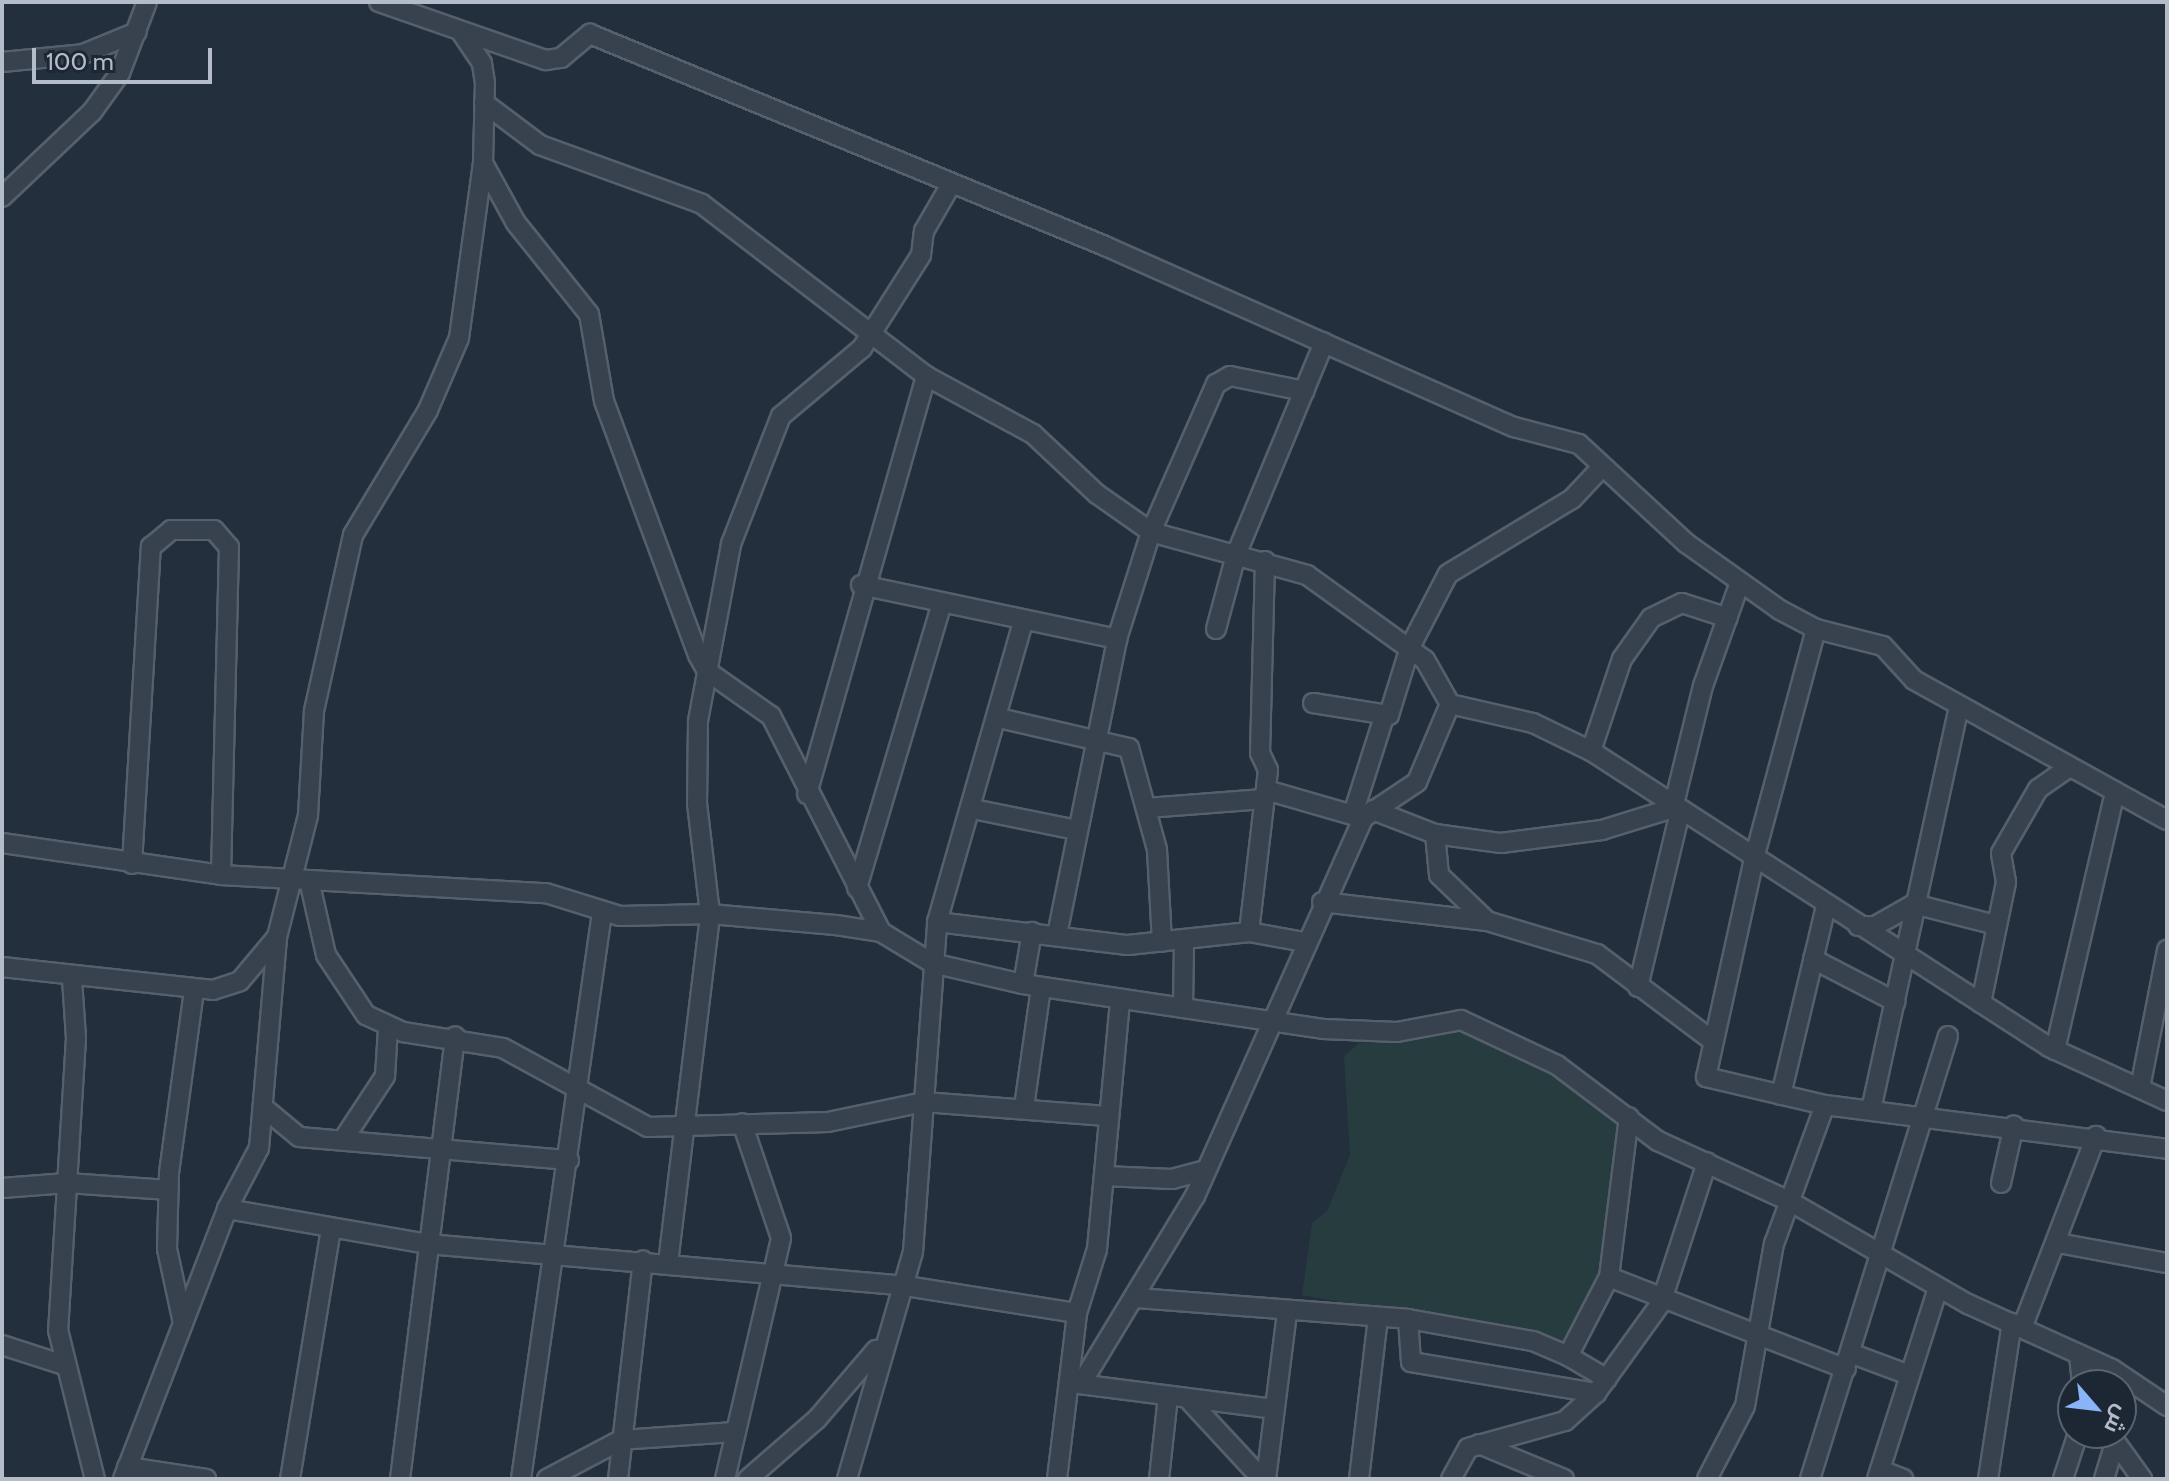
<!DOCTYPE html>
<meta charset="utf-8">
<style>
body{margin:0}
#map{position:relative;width:2169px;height:1481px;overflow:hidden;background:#242f3e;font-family:Cabin,Cairo,sans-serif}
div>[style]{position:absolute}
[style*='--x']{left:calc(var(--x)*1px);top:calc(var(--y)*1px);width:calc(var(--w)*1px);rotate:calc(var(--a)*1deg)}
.green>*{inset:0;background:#263c3f}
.roads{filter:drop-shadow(2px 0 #565f6c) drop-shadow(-2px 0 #565f6c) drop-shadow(0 2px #565f6c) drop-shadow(0 -2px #565f6c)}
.minor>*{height:18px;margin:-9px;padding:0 9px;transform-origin:9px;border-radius:9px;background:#38414e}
span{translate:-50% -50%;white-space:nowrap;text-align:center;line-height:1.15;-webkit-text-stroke:6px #1d2633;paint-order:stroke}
.frame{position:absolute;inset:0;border:4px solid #b4bcc9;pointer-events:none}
.north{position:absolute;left:2057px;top:1369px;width:80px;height:80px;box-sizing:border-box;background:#1d2633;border:2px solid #59626f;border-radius:50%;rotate:118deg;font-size:22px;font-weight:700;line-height:32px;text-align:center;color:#b4bcc9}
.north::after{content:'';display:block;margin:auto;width:28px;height:36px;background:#8ab4f8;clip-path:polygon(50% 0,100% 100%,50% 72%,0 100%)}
.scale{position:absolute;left:32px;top:48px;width:180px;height:36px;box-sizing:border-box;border:4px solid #b4bcc9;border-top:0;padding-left:10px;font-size:24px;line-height:28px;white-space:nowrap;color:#b4bcc9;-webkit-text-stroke:6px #1d2633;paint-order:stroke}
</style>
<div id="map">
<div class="green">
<div style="clip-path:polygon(1464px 1028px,1490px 1034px,1613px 1110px,1617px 1122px,1601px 1281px,1575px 1333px,1561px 1342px,1302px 1295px,1312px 1223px,1327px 1211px,1350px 1155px,1344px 1056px,1359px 1043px)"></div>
</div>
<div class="roads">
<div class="minor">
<div style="--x:379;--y:2;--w:177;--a:19.2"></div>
<div style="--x:546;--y:60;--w:15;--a:-8"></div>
<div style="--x:561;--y:58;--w:38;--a:-40"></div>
<div style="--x:590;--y:34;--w:557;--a:22.37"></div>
<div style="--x:1105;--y:246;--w:447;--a:23.9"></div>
<div style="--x:1514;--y:427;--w:67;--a:14.7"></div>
<div style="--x:1579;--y:444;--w:146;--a:42.8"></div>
<div style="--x:1686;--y:543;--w:115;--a:35.5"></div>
<div style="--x:1780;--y:610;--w:41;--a:27.8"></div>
<div style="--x:1816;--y:629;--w:69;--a:14.2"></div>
<div style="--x:1883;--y:646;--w:46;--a:47.6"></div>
<div style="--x:1914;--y:680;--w:289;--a:29"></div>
<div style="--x:2;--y:62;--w:81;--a:-5.6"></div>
<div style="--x:83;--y:54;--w:58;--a:-22.2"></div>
<div style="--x:484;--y:103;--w:70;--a:36.9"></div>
<div style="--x:540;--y:145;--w:172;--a:20"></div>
<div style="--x:702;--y:204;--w:282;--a:37.5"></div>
<div style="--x:926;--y:376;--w:122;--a:28.5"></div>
<div style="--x:1033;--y:434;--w:88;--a:43.2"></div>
<div style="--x:1097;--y:494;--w:66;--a:35.1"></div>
<div style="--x:1151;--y:532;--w:162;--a:15.4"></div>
<div style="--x:1307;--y:575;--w:145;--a:35.8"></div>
<div style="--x:1425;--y:660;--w:51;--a:60.4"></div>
<div style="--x:1450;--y:704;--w:85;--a:12.9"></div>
<div style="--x:1533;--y:723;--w:64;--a:25.8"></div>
<div style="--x:1591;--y:751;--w:545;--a:32.87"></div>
<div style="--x:2049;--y:1047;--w:130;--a:24.6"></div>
<div style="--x:483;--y:163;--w:68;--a:61.2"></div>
<div style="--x:516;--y:223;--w:117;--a:51.3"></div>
<div style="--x:589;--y:314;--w:88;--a:80.2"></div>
<div style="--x:604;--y:401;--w:271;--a:69.7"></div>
<div style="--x:698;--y:655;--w:18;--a:61"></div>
<div style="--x:707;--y:671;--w:78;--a:35.1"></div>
<div style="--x:771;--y:716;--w:242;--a:63"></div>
<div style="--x:2;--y:197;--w:124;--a:-43.4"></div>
<div style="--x:92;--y:112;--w:48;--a:-54.3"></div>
<div style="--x:120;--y:73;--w:76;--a:-69.2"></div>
<div style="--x:861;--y:585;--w:262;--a:11.9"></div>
<div style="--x:1216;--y:629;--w:77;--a:-74.9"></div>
<div style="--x:1236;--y:555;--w:230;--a:-67.5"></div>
<div style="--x:1816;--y:629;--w:238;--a:105.1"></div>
<div style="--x:1754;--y:859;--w:223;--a:102.4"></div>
<div style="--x:1706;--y:1077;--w:122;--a:13.2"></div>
<div style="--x:1825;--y:1105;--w:345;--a:7.3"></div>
<div style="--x:1313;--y:703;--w:77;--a:9"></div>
<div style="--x:1389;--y:715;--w:71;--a:-72.8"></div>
<div style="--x:1410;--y:647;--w:82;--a:-62.5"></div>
<div style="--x:1448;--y:574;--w:145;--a:-31.2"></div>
<div style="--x:1572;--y:499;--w:44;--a:-46.8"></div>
<div style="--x:999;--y:718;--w:133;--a:13"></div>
<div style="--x:1129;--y:748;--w:106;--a:74.6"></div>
<div style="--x:1157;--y:850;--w:92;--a:86.9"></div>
<div style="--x:1591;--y:751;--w:97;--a:-71.4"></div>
<div style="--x:1622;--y:659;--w:50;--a:-54.7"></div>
<div style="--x:1651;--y:618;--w:34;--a:-26"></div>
<div style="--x:1682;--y:603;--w:48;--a:18.1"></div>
<div style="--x:1266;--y:790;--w:101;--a:16.1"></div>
<div style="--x:807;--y:794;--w:435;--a:-74.1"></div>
<div style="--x:1147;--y:808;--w:117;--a:-4.4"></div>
<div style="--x:973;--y:809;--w:105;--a:11.5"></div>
<div style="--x:1373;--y:810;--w:66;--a:21.2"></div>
<div style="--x:1435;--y:834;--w:67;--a:7.8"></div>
<div style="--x:1501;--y:843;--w:102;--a:-7.3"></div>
<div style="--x:1602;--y:830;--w:74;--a:-17.2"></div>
<div style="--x:1673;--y:808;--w:126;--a:-76.2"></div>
<div style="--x:1703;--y:686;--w:110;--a:-70.4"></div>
<div style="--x:1353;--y:814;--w:102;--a:-72.3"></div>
<div style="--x:1435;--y:834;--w:41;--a:84.4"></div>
<div style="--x:1439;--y:875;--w:66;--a:43.8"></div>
<div style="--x:1487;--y:921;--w:115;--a:16.7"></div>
<div style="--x:1597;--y:954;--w:145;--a:36.9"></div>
<div style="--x:2;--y:843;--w:221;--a:8.3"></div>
<div style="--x:221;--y:875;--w:325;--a:3.2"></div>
<div style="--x:546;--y:893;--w:77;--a:17.3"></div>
<div style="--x:620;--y:916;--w:90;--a:-1.3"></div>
<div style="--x:710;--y:914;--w:126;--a:5"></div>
<div style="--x:836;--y:925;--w:46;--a:8.8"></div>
<div style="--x:881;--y:932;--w:60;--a:31.3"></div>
<div style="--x:932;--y:963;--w:93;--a:13"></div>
<div style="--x:1023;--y:984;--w:303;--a:8.5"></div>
<div style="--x:1323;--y:1029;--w:74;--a:2.3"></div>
<div style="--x:1397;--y:1032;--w:65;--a:-10.6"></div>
<div style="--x:1461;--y:1020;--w:106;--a:25.1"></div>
<div style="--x:1557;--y:1065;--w:126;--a:37"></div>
<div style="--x:1658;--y:1141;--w:146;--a:24.6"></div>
<div style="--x:1791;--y:1202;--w:204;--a:30"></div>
<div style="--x:1968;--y:1304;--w:158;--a:24.3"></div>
<div style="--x:2112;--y:1369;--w:66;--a:33.9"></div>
<div style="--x:132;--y:864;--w:318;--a:-86.6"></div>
<div style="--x:151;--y:547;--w:26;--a:-40"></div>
<div style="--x:171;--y:530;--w:43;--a:0"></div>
<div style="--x:214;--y:530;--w:23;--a:49"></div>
<div style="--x:229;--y:547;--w:328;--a:91.4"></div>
<div style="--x:309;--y:880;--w:77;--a:77.2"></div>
<div style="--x:326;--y:955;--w:72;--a:56.3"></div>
<div style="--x:366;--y:1015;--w:41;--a:24.7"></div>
<div style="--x:403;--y:1032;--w:101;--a:9.1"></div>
<div style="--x:503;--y:1048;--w:165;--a:28.6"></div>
<div style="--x:648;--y:1127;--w:180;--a:-1.6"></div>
<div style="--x:828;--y:1122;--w:98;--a:-11.8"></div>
<div style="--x:924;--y:1102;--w:183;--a:4.4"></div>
<div style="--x:857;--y:888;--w:297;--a:-73.4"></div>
<div style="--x:1322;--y:902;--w:166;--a:6.6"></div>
<div style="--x:937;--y:922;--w:192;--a:6.9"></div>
<div style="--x:1128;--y:945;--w:122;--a:-6.1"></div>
<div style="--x:1249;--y:932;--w:56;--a:10.3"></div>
<div style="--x:1858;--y:926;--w:17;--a:0"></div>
<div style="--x:1875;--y:926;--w:45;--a:-29.4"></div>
<div style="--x:1914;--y:904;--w:85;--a:14.4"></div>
<div style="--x:1249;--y:932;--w:163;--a:-83.3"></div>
<div style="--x:1268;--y:770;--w:19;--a:-115"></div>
<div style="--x:1260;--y:753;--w:192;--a:-88.5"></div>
<div style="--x:1057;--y:935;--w:302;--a:-78.5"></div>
<div style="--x:1117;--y:639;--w:112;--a:-72.4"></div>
<div style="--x:1151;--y:532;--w:162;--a:-66.3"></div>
<div style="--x:1216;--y:384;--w:16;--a:-30"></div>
<div style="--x:1230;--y:376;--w:76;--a:11.5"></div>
<div style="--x:1813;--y:959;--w:93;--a:27.4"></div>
<div style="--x:2;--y:967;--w:212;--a:6.2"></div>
<div style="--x:213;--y:990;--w:28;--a:-18"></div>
<div style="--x:240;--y:981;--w:57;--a:-49.9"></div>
<div style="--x:72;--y:979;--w:59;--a:86.1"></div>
<div style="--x:76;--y:1038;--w:293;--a:93.5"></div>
<div style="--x:58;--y:1330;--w:154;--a:76.1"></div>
<div style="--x:1023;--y:984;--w:53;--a:-80.2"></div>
<div style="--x:1638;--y:987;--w:180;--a:-76.5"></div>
<div style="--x:1981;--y:1003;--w:124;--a:-78.3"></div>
<div style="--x:2006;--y:882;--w:29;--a:-100"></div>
<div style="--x:2001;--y:853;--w:74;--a:-60"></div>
<div style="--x:2038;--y:789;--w:37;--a:-35"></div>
<div style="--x:1183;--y:1008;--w:66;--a:-89.1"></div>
<div style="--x:2055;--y:1050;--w:265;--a:-76.9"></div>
<div style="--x:2140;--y:1088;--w:141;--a:-78.9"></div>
<div style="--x:1781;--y:1095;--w:194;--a:-76.6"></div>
<div style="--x:1024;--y:1107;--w:121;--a:-81.9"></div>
<div style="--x:264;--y:1108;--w:45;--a:39.6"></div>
<div style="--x:299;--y:1137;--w:271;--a:4.9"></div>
<div style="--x:1871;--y:1110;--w:413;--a:-77.7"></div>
<div style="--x:343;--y:1140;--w:77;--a:-56.7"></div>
<div style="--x:385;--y:1076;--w:48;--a:-86.4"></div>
<div style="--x:1104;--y:1176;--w:68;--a:2.5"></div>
<div style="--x:1172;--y:1179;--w:35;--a:-15"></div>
<div style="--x:2001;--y:1183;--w:59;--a:-77.4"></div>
<div style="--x:2;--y:1188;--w:65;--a:-4.4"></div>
<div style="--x:67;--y:1183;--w:102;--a:3.9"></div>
<div style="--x:227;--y:1209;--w:204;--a:9.9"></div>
<div style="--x:428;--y:1244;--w:480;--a:5"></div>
<div style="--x:906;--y:1286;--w:173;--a:9"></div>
<div style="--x:2058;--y:1243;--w:111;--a:10.4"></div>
<div style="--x:668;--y:1263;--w:352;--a:-83.1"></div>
<div style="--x:710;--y:914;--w:111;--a:-96.7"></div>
<div style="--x:697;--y:804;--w:83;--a:-89.3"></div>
<div style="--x:698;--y:721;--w:180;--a:-79.4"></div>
<div style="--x:731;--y:544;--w:137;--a:-68.7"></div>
<div style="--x:781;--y:416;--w:106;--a:-40"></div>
<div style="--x:862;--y:348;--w:110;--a:-57.6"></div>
<div style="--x:921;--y:255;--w:24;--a:-83"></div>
<div style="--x:924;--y:231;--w:52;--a:-60"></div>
<div style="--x:1609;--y:1277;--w:254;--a:21.2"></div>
<div style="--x:1137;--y:1298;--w:272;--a:4.4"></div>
<div style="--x:1408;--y:1319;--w:127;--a:10"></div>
<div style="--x:1533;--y:1341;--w:38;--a:23"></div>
<div style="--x:1568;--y:1356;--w:89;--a:-62.6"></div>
<div style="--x:1609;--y:1277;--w:161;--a:-82.9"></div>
<div style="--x:1408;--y:1319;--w:43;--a:86"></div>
<div style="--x:1411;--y:1362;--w:188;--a:9.5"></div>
<div style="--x:183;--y:1323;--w:76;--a:-102.2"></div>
<div style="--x:167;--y:1249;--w:76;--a:-88.5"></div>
<div style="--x:169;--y:1173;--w:184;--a:-82.2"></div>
<div style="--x:2022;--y:1328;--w:206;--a:-68.9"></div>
<div style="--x:2;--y:1345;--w:65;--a:17.9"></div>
<div style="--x:1850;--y:1353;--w:63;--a:20.4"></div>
<div style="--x:2079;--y:1355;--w:30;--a:84"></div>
<div style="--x:1568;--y:1356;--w:45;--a:30.5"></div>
<div style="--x:1071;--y:1383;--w:205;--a:7.3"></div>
<div style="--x:1081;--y:1384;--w:220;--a:-58.8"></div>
<div style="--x:1195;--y:1196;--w:414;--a:-66"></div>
<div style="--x:1363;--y:818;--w:65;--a:-33.7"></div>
<div style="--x:1417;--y:782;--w:85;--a:-67.1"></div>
<div style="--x:1187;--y:1398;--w:110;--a:47.2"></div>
<div style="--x:2109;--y:1433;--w:57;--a:54.3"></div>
<div style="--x:1479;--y:1444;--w:92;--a:22.4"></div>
<div style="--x:127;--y:1467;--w:80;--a:8.6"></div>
<div style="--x:1880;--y:1470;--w:25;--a:21"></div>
<div style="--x:123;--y:1479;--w:289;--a:-68.9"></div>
<div style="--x:227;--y:1209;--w:69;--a:-62.3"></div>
<div style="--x:259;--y:1148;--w:212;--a:-85.1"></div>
<div style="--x:277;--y:937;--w:126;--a:-75.7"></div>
<div style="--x:308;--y:815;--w:104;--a:-86.7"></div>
<div style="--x:314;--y:711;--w:180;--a:-77.5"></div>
<div style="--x:353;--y:535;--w:146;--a:-59"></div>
<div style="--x:428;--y:410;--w:78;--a:-66.7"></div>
<div style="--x:459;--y:338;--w:177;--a:-82.2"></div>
<div style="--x:483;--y:163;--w:80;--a:-88.6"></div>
<div style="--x:485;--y:83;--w:20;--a:-99"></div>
<div style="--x:482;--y:63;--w:36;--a:-124"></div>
<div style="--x:290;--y:1479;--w:253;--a:-80.7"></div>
<div style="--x:400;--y:1479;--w:446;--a:-82.9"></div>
<div style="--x:521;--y:1479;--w:572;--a:-81.86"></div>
<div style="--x:547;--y:1479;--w:84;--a:-27.8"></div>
<div style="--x:621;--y:1440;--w:115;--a:-4"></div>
<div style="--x:618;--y:1479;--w:220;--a:-83.5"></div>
<div style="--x:725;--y:1479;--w:247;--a:-76.9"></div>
<div style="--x:781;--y:1238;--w:121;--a:-108.7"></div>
<div style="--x:748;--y:1479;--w:91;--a:-41"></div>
<div style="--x:817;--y:1419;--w:91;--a:-49.5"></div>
<div style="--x:847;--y:1479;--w:236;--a:-73.8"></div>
<div style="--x:913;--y:1252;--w:331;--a:-85.8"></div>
<div style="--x:937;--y:922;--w:312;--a:-74"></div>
<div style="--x:1057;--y:1479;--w:167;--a:-83.1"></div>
<div style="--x:1077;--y:1313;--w:67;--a:-72.6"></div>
<div style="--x:1097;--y:1249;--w:247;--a:-84.7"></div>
<div style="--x:1159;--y:1479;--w:83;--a:-83.8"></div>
<div style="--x:1266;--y:1479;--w:167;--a:-82.8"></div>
<div style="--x:1359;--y:1479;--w:163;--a:-83.3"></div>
<div style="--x:1451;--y:1479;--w:35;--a:-61"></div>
<div style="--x:1468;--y:1448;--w:101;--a:-15.6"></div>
<div style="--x:1565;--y:1421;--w:42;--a:-42.1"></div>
<div style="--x:1596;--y:1393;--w:111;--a:-54.2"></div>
<div style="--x:1661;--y:1303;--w:148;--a:-71.9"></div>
<div style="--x:1707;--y:1479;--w:82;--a:-62.5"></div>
<div style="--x:1745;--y:1406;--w:165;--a:-79.9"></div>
<div style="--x:1774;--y:1244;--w:148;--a:-69.9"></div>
<div style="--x:1810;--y:1479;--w:464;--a:-72.7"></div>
<div style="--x:1877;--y:1479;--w:201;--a:-72.3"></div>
<div style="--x:1988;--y:1479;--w:158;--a:-81.3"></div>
<div style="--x:2063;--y:1479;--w:48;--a:-71.9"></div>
<div style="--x:2104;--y:1479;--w:39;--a:-73"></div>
</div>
</div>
<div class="frame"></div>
<div class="north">ش</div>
<div class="scale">100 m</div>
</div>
